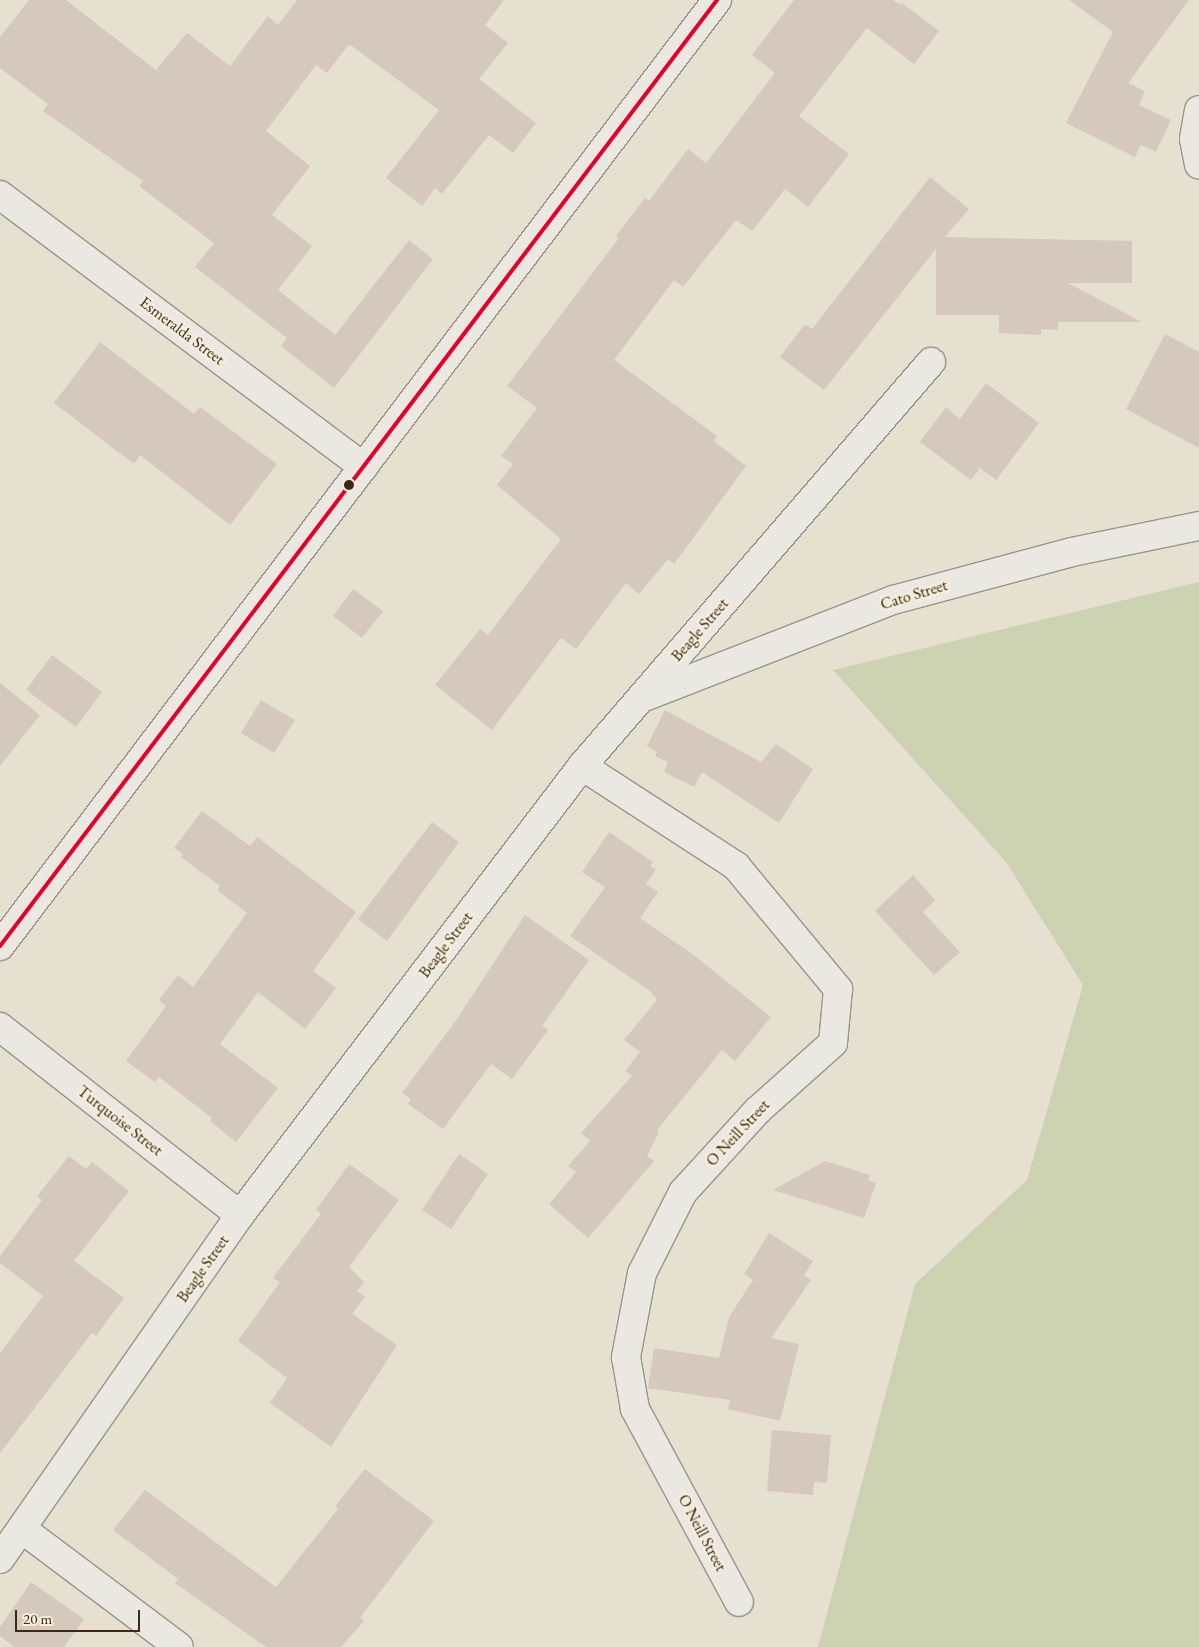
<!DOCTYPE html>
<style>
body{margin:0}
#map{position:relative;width:1199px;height:1647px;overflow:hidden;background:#e5e0d0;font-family:"EB Garamond",serif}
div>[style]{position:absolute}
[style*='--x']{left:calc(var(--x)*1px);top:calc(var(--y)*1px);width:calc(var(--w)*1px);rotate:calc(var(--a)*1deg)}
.green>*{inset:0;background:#ccd1b1}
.building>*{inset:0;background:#d4c9bc}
.roads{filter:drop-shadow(1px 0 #9a9489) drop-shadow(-1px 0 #9a9489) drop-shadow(0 1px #9a9489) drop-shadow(0 -1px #9a9489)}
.minor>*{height:28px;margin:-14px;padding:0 14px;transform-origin:14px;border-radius:14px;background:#eae8e0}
.tertiary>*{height:28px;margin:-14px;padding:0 14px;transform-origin:14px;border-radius:14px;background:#eae8e0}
.bus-1>*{height:4px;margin:-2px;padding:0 2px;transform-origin:2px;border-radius:2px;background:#e4002b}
.dots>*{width:14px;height:14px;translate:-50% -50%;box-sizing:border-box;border:2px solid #f3eddb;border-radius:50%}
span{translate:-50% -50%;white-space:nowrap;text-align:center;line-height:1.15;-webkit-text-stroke:5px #f3eddb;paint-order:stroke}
.street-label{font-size:16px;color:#3d2715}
.scale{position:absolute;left:15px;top:1610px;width:125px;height:22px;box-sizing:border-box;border:2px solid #3d2715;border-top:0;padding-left:6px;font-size:15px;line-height:18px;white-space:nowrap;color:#3d2715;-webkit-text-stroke:4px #f3eddb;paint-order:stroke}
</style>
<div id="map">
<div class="green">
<div style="clip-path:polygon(1199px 582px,1199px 1647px,818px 1647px,915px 1284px,1027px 1180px,1083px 985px,1006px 862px,833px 670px)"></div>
</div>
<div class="building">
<div style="clip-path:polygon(29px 0,66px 0,156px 70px,187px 33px,230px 66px,268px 16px,278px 25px,297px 0,504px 0,485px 25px,508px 43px,479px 79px,536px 123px,513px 153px,489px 135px,442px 194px,435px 188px,422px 206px,386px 178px,439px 110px,349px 44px,327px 73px,316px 65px,266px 131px,310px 166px,272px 215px,312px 246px,278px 290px,335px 335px,409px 240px,433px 259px,334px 388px,281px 346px,287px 338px,195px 267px,214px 243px,139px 186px,143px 181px,43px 111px,48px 104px,0 68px,0 37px)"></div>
<div style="clip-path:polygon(794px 0,893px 0,901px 5px,902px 3px,939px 31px,914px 64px,867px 28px,799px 116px,849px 154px,808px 207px,785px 189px,752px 231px,736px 220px,683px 287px,674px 280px,614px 360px,717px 436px,714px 441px,746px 466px,674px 564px,668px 559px,639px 594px,626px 583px,576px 649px,561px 638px,492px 730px,435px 685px,480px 629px,488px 635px,561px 539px,497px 485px,513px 464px,501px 456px,537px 408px,507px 386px,619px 238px,616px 236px,645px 198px,649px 201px,688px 149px,706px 163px,775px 73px,752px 55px)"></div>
<div style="clip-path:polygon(1069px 0,1189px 0,1128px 83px,1145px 91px,1139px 105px,1171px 120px,1156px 152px,1141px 145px,1135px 157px,1066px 123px,1113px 32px)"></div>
<div style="clip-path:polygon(930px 177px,969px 209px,945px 237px,1132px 241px,1132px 283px,1068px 283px,1142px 322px,1058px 322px,1058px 330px,1041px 329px,1041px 335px,999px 333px,999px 315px,936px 315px,936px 249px,824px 390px,780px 357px,805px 324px,812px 329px)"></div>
<div style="clip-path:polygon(1165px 334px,1199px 352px,1199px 448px,1126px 409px)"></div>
<div style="clip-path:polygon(100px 342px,194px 414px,200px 407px,277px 464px,230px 525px,140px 455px,134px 464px,54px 403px)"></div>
<div style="clip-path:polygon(986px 383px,1039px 423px,996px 480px,980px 468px,971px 480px,920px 442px,946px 407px,960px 419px)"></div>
<div style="clip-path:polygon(353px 589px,383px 611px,362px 638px,333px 616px)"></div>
<div style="clip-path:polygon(52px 655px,102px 692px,76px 727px,26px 690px)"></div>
<div style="clip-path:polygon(0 683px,40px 715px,0 766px)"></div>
<div style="clip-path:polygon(261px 700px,295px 720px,274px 753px,241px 733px)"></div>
<div style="clip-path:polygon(665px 710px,761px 762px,776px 744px,813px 769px,779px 823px,702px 772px,694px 787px,664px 772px,668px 762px,655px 756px,657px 752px,647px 746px)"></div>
<div style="clip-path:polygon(202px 811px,250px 846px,257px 837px,356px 912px,313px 971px,336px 988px,305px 1029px,258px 992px,220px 1044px,278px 1088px,236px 1142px,210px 1121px,212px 1118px,159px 1077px,155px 1082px,126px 1061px,166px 1006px,159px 1000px,178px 975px,193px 987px,247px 913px,217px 890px,220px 886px,181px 857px,183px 854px,174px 848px)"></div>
<div style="clip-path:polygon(432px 822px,459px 842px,387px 941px,358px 919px)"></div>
<div style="clip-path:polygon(609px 832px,653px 862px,650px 866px,656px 869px,646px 884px,658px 892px,640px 918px,695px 956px,771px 1017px,735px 1061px,722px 1050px,657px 1130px,659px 1132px,647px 1156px,654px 1161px,588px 1238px,549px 1204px,576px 1172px,568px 1166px,590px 1141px,581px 1133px,632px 1076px,625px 1071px,640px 1052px,624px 1040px,657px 1000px,650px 991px,570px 936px,605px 887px,582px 872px)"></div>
<div style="clip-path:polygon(913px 875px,935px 900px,923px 912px,960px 952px,934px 975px,875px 911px)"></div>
<div style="clip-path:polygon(525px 915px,589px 960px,542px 1026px,548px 1030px,512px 1079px,491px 1064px,443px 1129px,408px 1104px,411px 1099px,402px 1093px,455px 1022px)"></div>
<div style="clip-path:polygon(459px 1154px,488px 1174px,451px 1229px,422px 1210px)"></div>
<div style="clip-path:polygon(69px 1156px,86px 1169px,92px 1162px,129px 1191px,74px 1261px,124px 1298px,96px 1336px,92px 1333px,0 1453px,0 1353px,43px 1296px,0 1263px,0 1256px,42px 1200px,37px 1196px)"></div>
<div style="clip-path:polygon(825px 1161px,870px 1175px,868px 1180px,876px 1183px,864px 1218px,773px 1190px)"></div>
<div style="clip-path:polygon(349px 1164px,399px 1200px,349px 1267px,364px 1282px,357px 1291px,365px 1297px,352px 1314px,397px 1345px,331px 1447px,270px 1403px,287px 1378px,238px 1341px,280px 1282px,273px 1278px,321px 1214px,316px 1210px)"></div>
<div style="clip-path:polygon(769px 1233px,813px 1261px,804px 1275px,811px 1280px,771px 1338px,799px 1344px,780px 1421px,728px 1409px,730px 1400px,648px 1388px,654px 1348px,719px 1358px,729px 1317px,753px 1280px,744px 1274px)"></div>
<div style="clip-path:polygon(772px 1430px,831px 1435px,827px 1483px,814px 1482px,813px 1495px,767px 1491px)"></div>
<div style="clip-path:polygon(365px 1469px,434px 1521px,360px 1618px,364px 1621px,341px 1647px,266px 1647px,175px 1583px,178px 1579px,113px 1530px,145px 1490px,276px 1587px,338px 1509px,335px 1506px)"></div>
<div style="clip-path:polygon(31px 1582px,84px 1619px,64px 1647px,15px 1647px,0 1636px,0 1627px)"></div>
</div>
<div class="roads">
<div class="minor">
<div style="--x:1199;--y:110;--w:29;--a:100"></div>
<div style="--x:1194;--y:139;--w:26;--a:79"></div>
<div style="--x:0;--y:195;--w:454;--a:36.8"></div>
<div style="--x:644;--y:697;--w:267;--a:-21.3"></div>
<div style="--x:893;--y:600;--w:185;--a:-15"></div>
<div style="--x:1072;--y:552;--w:130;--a:-11.6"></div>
<div style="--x:582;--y:766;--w:184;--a:33"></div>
<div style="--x:736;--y:866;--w:160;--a:50.3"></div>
<div style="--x:838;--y:989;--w:54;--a:95.3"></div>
<div style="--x:833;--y:1043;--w:101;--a:138.2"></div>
<div style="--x:758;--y:1110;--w:111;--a:132.4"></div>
<div style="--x:683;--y:1192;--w:91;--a:116.8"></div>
<div style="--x:642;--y:1273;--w:86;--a:100.8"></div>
<div style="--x:626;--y:1357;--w:53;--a:80.2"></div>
<div style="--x:635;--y:1409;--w:219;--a:61.7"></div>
<div style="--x:0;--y:1027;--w:305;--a:38.1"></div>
<div style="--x:22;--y:1529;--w:196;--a:36.9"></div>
<div style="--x:0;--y:1559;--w:419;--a:-55.1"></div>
<div style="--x:240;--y:1215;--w:564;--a:-52.7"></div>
<div style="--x:582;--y:766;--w:534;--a:-49.18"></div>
</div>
<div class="tertiary">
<div style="--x:0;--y:946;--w:1187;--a:-52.84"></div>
</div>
</div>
<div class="bus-1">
<div style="--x:0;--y:946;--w:1187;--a:-52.84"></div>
</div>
<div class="dots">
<div style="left:349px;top:485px;background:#3d2715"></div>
</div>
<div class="street-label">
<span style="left:182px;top:331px;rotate:37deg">Esmeralda Street</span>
<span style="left:914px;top:595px;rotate:-17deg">Cato Street</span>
<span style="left:700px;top:630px;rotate:-49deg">Beagle Street</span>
<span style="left:446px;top:945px;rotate:-53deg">Beagle Street</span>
<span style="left:120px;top:1121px;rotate:38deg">Turquoise Street</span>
<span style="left:738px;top:1133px;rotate:-47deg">O Neill Street</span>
<span style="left:203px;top:1269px;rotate:-55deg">Beagle Street</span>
<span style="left:702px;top:1533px;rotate:62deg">O Neill Street</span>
</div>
<div class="scale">20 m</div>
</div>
